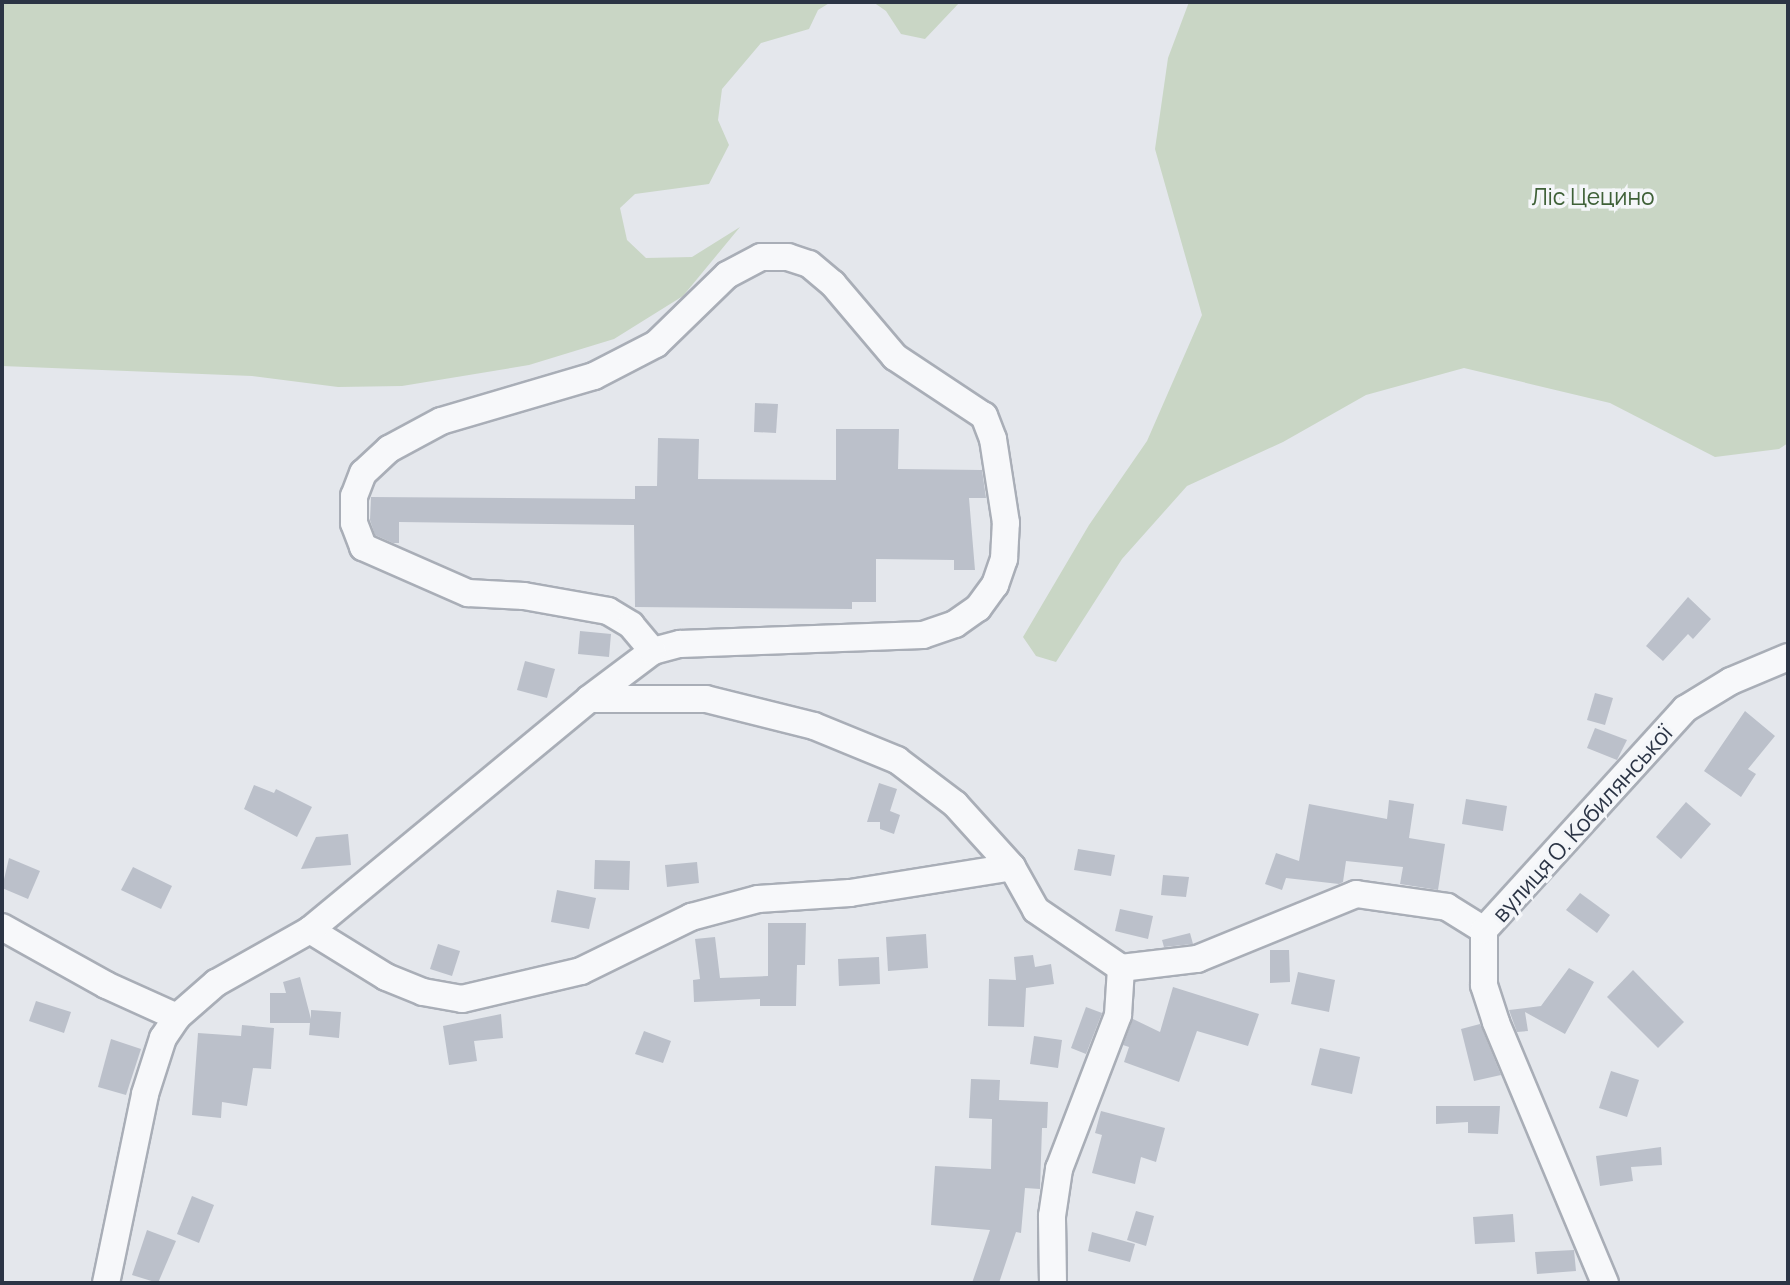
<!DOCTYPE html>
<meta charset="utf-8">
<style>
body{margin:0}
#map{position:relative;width:1790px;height:1285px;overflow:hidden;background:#e4e7ec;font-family:Manrope,sans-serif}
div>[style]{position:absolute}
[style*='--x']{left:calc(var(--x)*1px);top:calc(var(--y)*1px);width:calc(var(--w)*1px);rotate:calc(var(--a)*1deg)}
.green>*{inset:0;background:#c9d6c5}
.building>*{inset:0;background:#bbc0ca}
.roads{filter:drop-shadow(2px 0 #a9aeb7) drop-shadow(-2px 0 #a9aeb7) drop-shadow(0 2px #a9aeb7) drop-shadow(0 -2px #a9aeb7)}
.minor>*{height:26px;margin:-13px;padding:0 13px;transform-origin:13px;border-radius:13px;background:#f7f8fa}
span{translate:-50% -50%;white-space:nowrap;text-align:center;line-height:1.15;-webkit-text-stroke:7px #f4f6f9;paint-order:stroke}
.park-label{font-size:23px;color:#3f6138}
.street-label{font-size:23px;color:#2b3445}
.frame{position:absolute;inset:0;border:4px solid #2b3445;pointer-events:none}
</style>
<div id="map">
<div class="green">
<div style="clip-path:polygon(2px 2px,831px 2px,818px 10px,809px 29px,761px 43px,722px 89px,718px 120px,729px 145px,709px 184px,635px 194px,620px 208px,627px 240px,646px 258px,692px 257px,740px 227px,683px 296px,614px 339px,529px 365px,402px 386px,338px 387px,252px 376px,2px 366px)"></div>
<div style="clip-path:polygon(873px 2px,960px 2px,925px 39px,901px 34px,886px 11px)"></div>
<div style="clip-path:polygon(1189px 2px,1788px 2px,1788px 443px,1779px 449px,1715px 457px,1610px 403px,1464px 368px,1366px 395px,1283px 442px,1187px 486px,1122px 559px,1056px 662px,1036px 656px,1023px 637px,1089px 525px,1147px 441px,1202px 315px,1155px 149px,1168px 58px)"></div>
</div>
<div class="building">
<div style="clip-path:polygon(755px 403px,778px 404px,776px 433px,754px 432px)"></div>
<div style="clip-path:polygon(836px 429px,899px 429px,898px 469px,982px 470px,986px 498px,969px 498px,975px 570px,954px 570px,954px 560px,876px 559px,876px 602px,852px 602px,852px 609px,635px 607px,634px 525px,399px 522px,399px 543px,393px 543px,375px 535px,370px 520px,371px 497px,635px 499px,635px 486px,657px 486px,658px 438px,699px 439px,698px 479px,836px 480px)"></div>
<div style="clip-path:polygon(1688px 597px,1711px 619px,1693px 639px,1688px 634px,1663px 661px,1646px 646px)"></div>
<div style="clip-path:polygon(580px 631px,611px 634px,609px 657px,578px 654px)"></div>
<div style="clip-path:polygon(525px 661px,555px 669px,547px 698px,517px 690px)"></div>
<div style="clip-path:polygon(1595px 693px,1613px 698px,1605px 725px,1587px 720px)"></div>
<div style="clip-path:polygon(1745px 711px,1775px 736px,1748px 769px,1756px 774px,1741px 797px,1704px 771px)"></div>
<div style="clip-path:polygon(1595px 728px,1627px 740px,1617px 760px,1587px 748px)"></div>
<div style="clip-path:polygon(879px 783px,897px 789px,890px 811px,900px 815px,894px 834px,880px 829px,880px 822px,867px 822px)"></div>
<div style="clip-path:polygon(254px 785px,274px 793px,276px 789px,312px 807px,297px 837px,244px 809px)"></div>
<div style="clip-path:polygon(1466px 799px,1507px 806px,1503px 831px,1462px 824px)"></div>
<div style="clip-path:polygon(1389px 800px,1414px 804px,1409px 838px,1445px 844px,1438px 890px,1400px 884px,1403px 867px,1346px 861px,1343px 882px,1339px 884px,1286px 878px,1282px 890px,1265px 884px,1276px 853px,1299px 861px,1309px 804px,1387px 819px)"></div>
<div style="clip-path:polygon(1686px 802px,1711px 824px,1681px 859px,1656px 837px)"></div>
<div style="clip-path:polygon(348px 834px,351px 865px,301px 869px,316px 837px)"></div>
<div style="clip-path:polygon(1078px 849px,1115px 855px,1111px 876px,1074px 870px)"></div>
<div style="clip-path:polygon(9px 858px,40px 871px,28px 899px,2px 888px)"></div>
<div style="clip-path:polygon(595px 860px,630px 861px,629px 890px,594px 889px)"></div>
<div style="clip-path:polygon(697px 862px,699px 883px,667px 887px,665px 865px)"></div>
<div style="clip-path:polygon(133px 867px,172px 886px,161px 909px,121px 890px)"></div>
<div style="clip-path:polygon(1163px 875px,1189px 877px,1186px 897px,1161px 895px)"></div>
<div style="clip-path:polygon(557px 890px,596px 898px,589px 929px,551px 922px)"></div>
<div style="clip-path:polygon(1580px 893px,1610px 915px,1597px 933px,1566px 910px)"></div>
<div style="clip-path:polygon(1120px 909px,1153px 916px,1148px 939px,1115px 931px)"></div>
<div style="clip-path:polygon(768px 923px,806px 923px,805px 965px,797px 965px,796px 1006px,760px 1006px,760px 999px,694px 1002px,693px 980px,700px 979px,695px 939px,715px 937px,720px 978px,768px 976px)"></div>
<div style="clip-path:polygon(1190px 933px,1193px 944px,1164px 947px,1162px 940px)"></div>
<div style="clip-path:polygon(926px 934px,928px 968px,888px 971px,886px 937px)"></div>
<div style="clip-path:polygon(438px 944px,460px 951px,452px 976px,430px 969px)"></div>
<div style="clip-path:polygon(1270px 950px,1289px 950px,1290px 982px,1270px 983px)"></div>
<div style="clip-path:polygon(1033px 955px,1035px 967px,1051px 964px,1054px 984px,1026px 988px,1024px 1027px,988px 1026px,989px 979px,1016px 980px,1014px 957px)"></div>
<div style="clip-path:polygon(879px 957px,880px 984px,839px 986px,838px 959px)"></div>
<div style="clip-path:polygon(1569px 968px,1594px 982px,1565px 1034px,1525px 1012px,1528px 1031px,1517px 1032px,1509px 1010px,1541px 1006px)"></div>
<div style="clip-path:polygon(1633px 970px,1684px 1022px,1658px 1048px,1607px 997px)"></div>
<div style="clip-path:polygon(1298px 972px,1335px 980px,1329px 1012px,1291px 1004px)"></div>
<div style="clip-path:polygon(300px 977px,311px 1019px,311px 1010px,341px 1012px,339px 1038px,309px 1035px,310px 1023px,270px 1023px,270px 993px,286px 993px,283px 982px)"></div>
<div style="clip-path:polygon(1173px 987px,1259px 1014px,1248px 1046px,1197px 1031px,1179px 1082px,1124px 1062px,1129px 1047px,1123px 1045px,1133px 1019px,1160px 1032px)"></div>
<div style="clip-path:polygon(36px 1001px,71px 1012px,64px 1033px,29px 1021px)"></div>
<div style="clip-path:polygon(1086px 1007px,1102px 1013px,1086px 1054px,1071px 1048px)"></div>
<div style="clip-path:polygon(501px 1014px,503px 1038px,474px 1041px,477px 1061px,449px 1065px,443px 1026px)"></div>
<div style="clip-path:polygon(1480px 1024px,1501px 1075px,1474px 1081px,1461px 1029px)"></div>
<div style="clip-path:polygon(242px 1025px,274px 1028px,271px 1069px,253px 1068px,247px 1106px,222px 1102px,221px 1118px,192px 1115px,198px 1033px,241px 1036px)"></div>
<div style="clip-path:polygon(644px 1031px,671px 1041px,663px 1063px,635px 1054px)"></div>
<div style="clip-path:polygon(1034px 1036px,1062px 1040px,1058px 1068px,1030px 1064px)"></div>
<div style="clip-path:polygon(111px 1039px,141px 1049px,126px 1095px,98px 1087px)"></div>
<div style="clip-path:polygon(1320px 1048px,1360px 1057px,1352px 1094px,1311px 1085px)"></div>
<div style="clip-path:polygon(1611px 1071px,1639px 1080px,1627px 1117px,1599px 1108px)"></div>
<div style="clip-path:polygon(971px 1079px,1000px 1080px,999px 1100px,1048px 1102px,1047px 1128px,1042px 1128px,1040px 1189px,1025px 1188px,1021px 1233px,1016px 1232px,999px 1283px,972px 1283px,990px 1230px,931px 1225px,935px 1166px,991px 1169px,992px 1119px,969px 1118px)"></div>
<div style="clip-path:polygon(1436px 1106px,1500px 1106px,1498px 1134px,1468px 1133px,1468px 1122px,1436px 1124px)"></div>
<div style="clip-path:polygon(1101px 1111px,1165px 1128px,1156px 1162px,1141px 1157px,1135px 1184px,1092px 1173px,1102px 1135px,1095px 1133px)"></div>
<div style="clip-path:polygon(1661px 1147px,1662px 1165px,1631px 1167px,1633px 1181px,1600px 1186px,1596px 1156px)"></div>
<div style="clip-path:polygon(192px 1196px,214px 1205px,199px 1243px,177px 1234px)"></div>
<div style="clip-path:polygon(1136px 1211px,1154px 1216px,1146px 1246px,1127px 1240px)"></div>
<div style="clip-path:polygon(1513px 1214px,1515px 1242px,1475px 1244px,1473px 1217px)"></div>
<div style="clip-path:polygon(147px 1230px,176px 1241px,158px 1283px,132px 1275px)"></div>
<div style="clip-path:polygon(1092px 1232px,1135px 1244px,1130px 1262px,1088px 1251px)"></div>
<div style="clip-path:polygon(1574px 1250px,1576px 1271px,1537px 1274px,1535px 1252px)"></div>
</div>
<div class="roads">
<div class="minor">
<div style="--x:589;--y:699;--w:80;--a:-36.9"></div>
<div style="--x:653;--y:651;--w:28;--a:-15"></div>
<div style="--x:680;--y:644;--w:243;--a:-2.1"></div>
<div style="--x:923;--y:635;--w:34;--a:-19"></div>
<div style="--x:955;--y:624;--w:28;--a:-35"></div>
<div style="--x:978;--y:608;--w:29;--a:-54"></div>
<div style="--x:995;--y:585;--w:28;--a:-71"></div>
<div style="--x:1004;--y:559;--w:36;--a:-87"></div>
<div style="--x:1006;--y:523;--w:85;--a:-98.8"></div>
<div style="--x:993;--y:439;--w:25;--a:-111"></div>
<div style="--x:984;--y:416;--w:107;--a:-146.5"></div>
<div style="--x:895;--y:357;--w:96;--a:-130.3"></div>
<div style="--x:833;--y:284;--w:31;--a:-140"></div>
<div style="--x:809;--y:264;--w:22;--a:-162"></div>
<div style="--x:788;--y:257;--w:27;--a:180"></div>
<div style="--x:761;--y:257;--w:38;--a:152"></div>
<div style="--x:727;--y:275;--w:99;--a:135.8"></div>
<div style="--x:656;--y:344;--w:70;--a:152.7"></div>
<div style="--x:594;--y:376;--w:159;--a:163.6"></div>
<div style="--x:441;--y:421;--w:59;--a:151.7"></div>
<div style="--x:389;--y:449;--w:35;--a:137"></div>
<div style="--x:363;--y:473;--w:25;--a:111"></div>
<div style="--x:354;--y:496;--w:27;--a:90"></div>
<div style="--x:354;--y:523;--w:26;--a:69"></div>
<div style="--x:363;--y:547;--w:115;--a:23.7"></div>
<div style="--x:468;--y:593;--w:56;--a:3.1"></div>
<div style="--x:524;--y:596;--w:85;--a:10.1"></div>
<div style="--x:608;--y:611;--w:27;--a:31"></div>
<div style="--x:631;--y:625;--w:34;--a:50"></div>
<div style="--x:2;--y:927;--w:119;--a:29.1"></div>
<div style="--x:106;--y:985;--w:78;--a:24.3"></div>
<div style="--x:310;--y:930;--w:89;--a:31.7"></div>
<div style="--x:386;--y:977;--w:40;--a:22"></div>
<div style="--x:423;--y:992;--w:40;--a:10"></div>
<div style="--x:462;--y:999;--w:122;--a:-13.2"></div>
<div style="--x:581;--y:971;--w:123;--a:-26.1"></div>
<div style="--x:691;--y:917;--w:69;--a:-15"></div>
<div style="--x:758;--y:899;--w:92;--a:-3.7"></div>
<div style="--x:850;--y:893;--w:164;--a:-9.1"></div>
<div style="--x:106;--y:1283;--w:193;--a:-78.3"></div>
<div style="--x:145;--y:1094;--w:59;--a:-72.2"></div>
<div style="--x:163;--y:1038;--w:25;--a:-56"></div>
<div style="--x:177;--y:1017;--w:52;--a:-41.1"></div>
<div style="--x:216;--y:983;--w:108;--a:-29.4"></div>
<div style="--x:310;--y:930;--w:362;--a:-39.6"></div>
<div style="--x:589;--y:699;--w:117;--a:0"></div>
<div style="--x:706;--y:699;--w:111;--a:14"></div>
<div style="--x:814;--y:726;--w:90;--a:22.3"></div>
<div style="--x:897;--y:760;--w:73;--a:37.2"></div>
<div style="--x:955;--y:804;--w:85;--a:47.9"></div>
<div style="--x:1012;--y:867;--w:49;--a:60.8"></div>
<div style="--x:1036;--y:910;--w:103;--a:34.3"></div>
<div style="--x:1121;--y:968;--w:77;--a:-6.8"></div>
<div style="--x:1197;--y:959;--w:172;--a:-22.2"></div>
<div style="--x:1356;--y:894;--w:92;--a:8.1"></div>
<div style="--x:1447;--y:907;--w:44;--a:31.9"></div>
<div style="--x:1053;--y:1283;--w:67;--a:-90.9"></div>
<div style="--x:1052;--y:1216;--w:48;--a:-81.5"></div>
<div style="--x:1059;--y:1169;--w:165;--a:-69"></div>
<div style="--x:1118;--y:1015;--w:47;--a:-86.3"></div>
<div style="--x:1605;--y:1283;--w:283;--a:-112.7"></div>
<div style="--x:1496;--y:1022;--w:39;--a:-108"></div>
<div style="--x:1484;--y:985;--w:55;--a:-90"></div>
<div style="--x:1484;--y:930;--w:299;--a:-47.7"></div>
<div style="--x:1685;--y:709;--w:54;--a:-31.3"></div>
<div style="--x:1731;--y:681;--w:62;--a:-22.8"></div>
</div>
</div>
<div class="park-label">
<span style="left:1593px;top:196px">Ліс Цецино</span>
</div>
<div class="street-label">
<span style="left:1582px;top:823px;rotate:-48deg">вулиця О. Кобилянської</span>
</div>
<div class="frame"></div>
</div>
